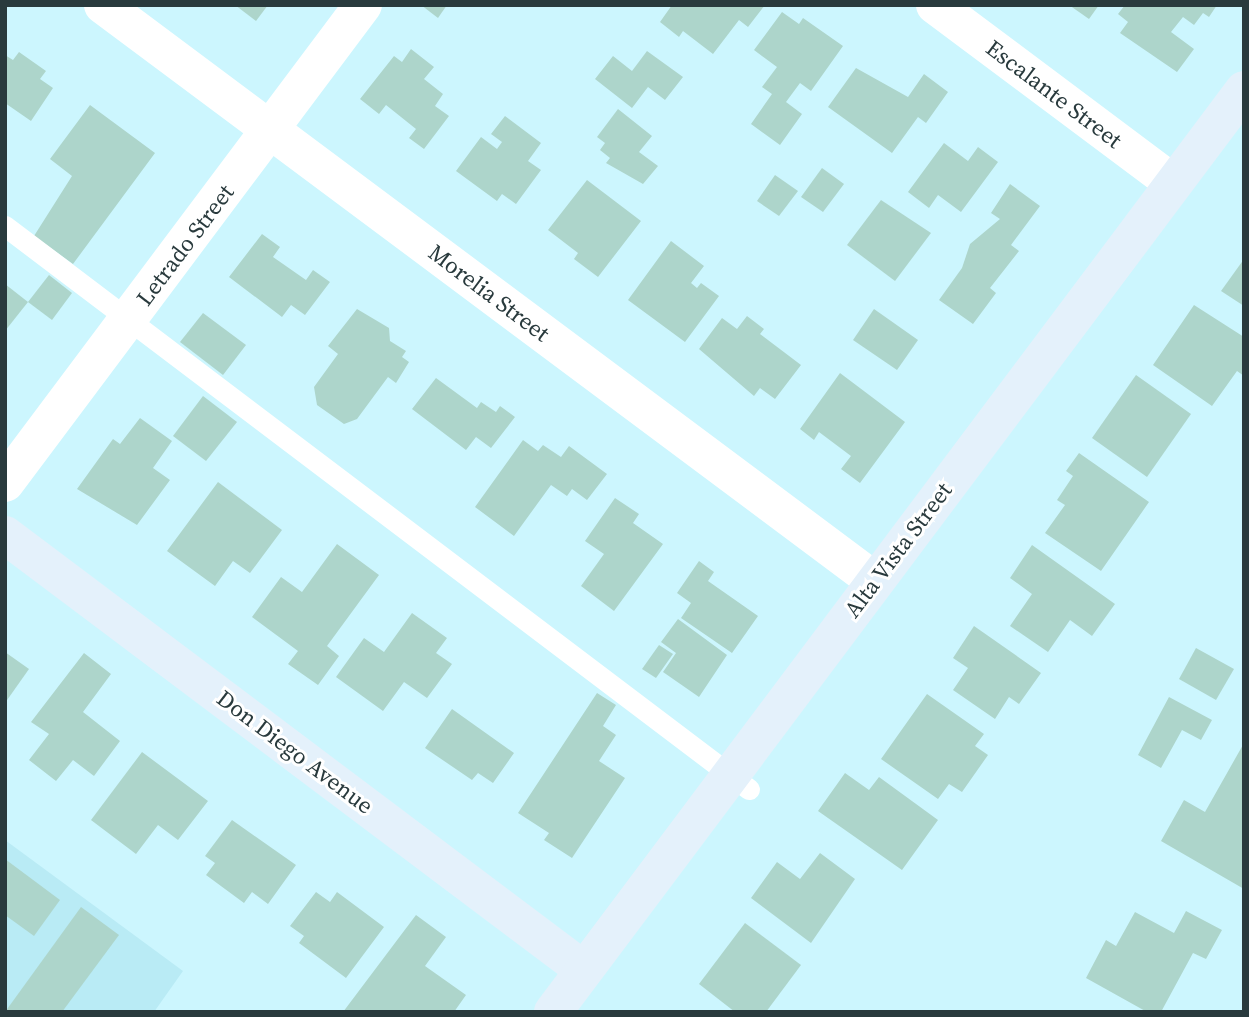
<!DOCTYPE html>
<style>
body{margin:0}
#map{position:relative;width:1249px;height:1017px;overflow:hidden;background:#ccf6fe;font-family:"Source Serif 4",serif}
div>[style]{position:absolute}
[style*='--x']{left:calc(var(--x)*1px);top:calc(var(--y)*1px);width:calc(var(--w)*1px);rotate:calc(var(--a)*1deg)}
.built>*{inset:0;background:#b9ebf5}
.building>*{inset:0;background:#add5cb}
.lane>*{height:21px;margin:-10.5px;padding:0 10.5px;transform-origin:10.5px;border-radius:10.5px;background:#fff}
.street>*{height:38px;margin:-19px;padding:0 19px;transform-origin:19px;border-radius:19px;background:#fff}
.secondary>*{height:38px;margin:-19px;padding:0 19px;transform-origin:19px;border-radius:19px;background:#e4f1fb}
span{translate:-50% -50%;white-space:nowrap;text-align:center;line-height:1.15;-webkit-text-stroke:6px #fff;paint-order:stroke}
.street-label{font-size:23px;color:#293a3d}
.frame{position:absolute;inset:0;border:7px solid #293a3d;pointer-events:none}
</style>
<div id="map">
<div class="built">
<div style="clip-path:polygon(5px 840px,183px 971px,154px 1012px,5px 1012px)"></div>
</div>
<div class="building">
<div style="clip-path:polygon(235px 5px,268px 5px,256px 21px)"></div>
<div style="clip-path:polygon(421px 5px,447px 5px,438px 18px)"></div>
<div style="clip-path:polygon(672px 5px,765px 5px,748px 27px,739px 20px,713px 54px,683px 31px,679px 37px,660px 22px)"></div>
<div style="clip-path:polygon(1069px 5px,1099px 5px,1089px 19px)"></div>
<div style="clip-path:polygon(1125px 5px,1217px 5px,1209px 17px,1203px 13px,1194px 25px,1183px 17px,1171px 32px,1194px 49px,1177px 72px,1120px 33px,1128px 22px,1118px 14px)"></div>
<div style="clip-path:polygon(782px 12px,799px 24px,803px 18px,843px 46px,811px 91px,800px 83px,786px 102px,802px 114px,780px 145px,751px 124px,772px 94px,762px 87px,777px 67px,754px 50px)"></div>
<div style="clip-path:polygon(411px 49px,434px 67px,424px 79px,443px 94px,435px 106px,449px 116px,424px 149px,409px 138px,416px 129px,386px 105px,379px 114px,360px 99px,394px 56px,402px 62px)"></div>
<div style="clip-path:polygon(647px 51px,683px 77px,665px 100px,648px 87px,632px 108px,595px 79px,613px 56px,632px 71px)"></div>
<div style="clip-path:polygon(19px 52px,46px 71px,40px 79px,53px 88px,31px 121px,5px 103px,5px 55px,13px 60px)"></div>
<div style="clip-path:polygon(856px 68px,908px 97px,924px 74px,948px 92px,926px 123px,918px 117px,892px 153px,828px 107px)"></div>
<div style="clip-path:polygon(90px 105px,155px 153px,73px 264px,34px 236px,72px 176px,50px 159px)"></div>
<div style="clip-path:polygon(618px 109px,652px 136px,639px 152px,658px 166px,643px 184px,606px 163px,610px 158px,600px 150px,605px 143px,597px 137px)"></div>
<div style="clip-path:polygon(505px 116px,541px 143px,528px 161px,541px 170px,516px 204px,502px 194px,497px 201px,456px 171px,481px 137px,497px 149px,502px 142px,491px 134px)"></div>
<div style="clip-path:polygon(944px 143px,968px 161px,978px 147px,998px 162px,961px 212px,938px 195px,929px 208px,908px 192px)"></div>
<div style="clip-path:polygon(822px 168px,844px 184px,823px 212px,801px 197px)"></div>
<div style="clip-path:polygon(775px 175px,798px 191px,779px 216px,757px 201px)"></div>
<div style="clip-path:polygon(587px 180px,641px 221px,598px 277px,574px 259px,578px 253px,548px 230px)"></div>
<div style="clip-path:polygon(1010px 184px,1040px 206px,1011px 245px,1019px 251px,990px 288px,996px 293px,973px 324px,939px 300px,962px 268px,970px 244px,1000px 219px,991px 213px)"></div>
<div style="clip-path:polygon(881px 200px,931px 233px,895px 281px,847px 245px)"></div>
<div style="clip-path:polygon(262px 234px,280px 247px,273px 257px,306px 280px,313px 270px,330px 282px,305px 315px,291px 305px,282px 317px,229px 277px)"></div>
<div style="clip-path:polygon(671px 241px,704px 266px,691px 283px,697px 288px,701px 283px,719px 296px,685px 342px,628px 300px)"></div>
<div style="clip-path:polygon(1244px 259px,1244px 306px,1221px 291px)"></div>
<div style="clip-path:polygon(49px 275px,72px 293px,52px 320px,28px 302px)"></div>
<div style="clip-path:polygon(5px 284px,28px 302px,5px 331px)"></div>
<div style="clip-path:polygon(1194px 305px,1244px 337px,1244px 376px,1237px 371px,1212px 406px,1153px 365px)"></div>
<div style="clip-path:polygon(357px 309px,389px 328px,390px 341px,406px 351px,402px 357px,409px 362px,396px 383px,388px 377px,357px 419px,344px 424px,317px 405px,314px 387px,338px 354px,328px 346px)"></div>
<div style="clip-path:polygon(874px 309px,918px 340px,897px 370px,853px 340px)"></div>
<div style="clip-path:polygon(203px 313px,246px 345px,223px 375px,180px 342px)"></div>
<div style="clip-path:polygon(747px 316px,764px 329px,760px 334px,801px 365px,775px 399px,760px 388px,754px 396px,699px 349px,722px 318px,737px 329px)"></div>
<div style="clip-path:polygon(840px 373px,905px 422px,860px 483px,841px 469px,851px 456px,819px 432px,814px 440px,800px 429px)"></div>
<div style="clip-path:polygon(1136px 375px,1191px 414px,1147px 477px,1092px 438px)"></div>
<div style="clip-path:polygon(436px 378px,477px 408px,481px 402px,496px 412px,500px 406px,515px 417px,491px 448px,476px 437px,466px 450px,412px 409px)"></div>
<div style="clip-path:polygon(203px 396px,237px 422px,206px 461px,173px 436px)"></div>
<div style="clip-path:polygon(140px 418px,172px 441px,153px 468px,170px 480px,137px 525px,77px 489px,113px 439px,120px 444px)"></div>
<div style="clip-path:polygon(523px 440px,538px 451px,543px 445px,561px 457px,569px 446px,607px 474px,587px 500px,572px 489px,567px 496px,551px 485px,514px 536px,475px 507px)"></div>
<div style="clip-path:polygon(1079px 453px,1149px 502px,1101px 571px,1045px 533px,1065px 505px,1057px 500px,1073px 476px,1066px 471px)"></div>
<div style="clip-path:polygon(218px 482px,282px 530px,250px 573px,233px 561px,215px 586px,167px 551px)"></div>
<div style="clip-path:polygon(615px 498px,639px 514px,633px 523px,663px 544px,614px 611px,581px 586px,604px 554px,585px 541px)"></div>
<div style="clip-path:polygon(337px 544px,379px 575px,327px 646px,339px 656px,318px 685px,288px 664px,298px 651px,252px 617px,281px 577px,302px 592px)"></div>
<div style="clip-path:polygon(1032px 545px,1115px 604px,1092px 636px,1070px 620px,1048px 652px,1010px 626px,1032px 594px,1010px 578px)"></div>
<div style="clip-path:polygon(699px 561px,714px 572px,708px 581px,758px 616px,732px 653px,681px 618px,691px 603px,677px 593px)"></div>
<div style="clip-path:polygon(412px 613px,447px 638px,436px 653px,452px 664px,427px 698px,404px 682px,383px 711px,336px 677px,364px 638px,384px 652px)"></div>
<div style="clip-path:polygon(678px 619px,727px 655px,699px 697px,663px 672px,676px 653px,661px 642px)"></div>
<div style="clip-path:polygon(974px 626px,1041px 673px,1019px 704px,1009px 697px,995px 719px,953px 690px,968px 668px,953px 658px)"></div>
<div style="clip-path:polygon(659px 645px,673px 654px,656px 678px,642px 669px)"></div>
<div style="clip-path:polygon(1196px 648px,1234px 669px,1216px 700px,1179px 679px)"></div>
<div style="clip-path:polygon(5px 652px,29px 669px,5px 703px)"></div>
<div style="clip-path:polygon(84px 653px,111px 674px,83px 712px,120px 741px,94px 776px,73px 760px,56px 781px,29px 760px,49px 734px,31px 722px)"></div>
<div style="clip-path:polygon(597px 693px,616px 705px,603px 726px,616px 735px,599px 761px,625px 778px,572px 858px,544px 840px,549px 833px,518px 813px)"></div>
<div style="clip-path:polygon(927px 694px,984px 734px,975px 746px,988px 755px,962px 792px,949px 784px,938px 799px,881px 759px)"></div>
<div style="clip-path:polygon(1169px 697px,1212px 720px,1201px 740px,1182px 730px,1161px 768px,1138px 755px)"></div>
<div style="clip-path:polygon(452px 709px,514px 753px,493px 783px,478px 773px,472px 780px,425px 748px)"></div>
<div style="clip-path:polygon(1244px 743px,1244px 889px,1161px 841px,1184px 800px,1205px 812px)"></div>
<div style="clip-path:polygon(142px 752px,208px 801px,178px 840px,158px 825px,136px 854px,91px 820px)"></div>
<div style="clip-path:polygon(845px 773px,869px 790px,879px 777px,938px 820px,902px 870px,818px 811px)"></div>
<div style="clip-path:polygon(232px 820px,296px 865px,268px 904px,252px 892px,244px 903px,206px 875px,215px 863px,205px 856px)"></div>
<div style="clip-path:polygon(820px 853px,855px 879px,811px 943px,751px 898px,777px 862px,800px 879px)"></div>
<div style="clip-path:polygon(5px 859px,60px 900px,34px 936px,5px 915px)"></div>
<div style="clip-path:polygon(316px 892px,330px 902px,337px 892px,384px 927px,346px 978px,299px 943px,304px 936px,290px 926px)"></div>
<div style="clip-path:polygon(81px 907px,119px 935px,62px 1012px,5px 1012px)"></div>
<div style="clip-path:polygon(1186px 911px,1222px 930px,1206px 959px,1193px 953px,1161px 1012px,1147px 1012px,1086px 978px,1106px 940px,1116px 946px,1135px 912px,1174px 933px)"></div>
<div style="clip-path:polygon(416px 915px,446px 937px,425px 966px,466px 995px,454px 1012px,343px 1012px)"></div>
<div style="clip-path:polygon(745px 923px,801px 965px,766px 1012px,735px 1012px,699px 984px)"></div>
</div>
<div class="lane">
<div style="--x:5;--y:226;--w:933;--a:37.12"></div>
</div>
<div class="street">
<div style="--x:103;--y:5;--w:963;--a:36.73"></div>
<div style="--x:935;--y:5;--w:297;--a:36.8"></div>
<div style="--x:5;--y:483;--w:597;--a:-53.17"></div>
</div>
<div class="secondary">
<div style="--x:5;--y:535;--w:724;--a:36.92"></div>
<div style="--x:553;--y:1012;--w:1152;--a:-53.15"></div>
</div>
<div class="street-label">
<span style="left:1054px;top:94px;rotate:37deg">Escalante Street</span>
<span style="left:185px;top:245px;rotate:-53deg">Letrado Street</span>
<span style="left:489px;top:293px;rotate:37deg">Morelia Street</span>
<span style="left:898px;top:550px;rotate:-53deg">Alta Vista Street</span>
<span style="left:295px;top:752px;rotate:37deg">Don Diego Avenue</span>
</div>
<div class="frame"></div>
</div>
